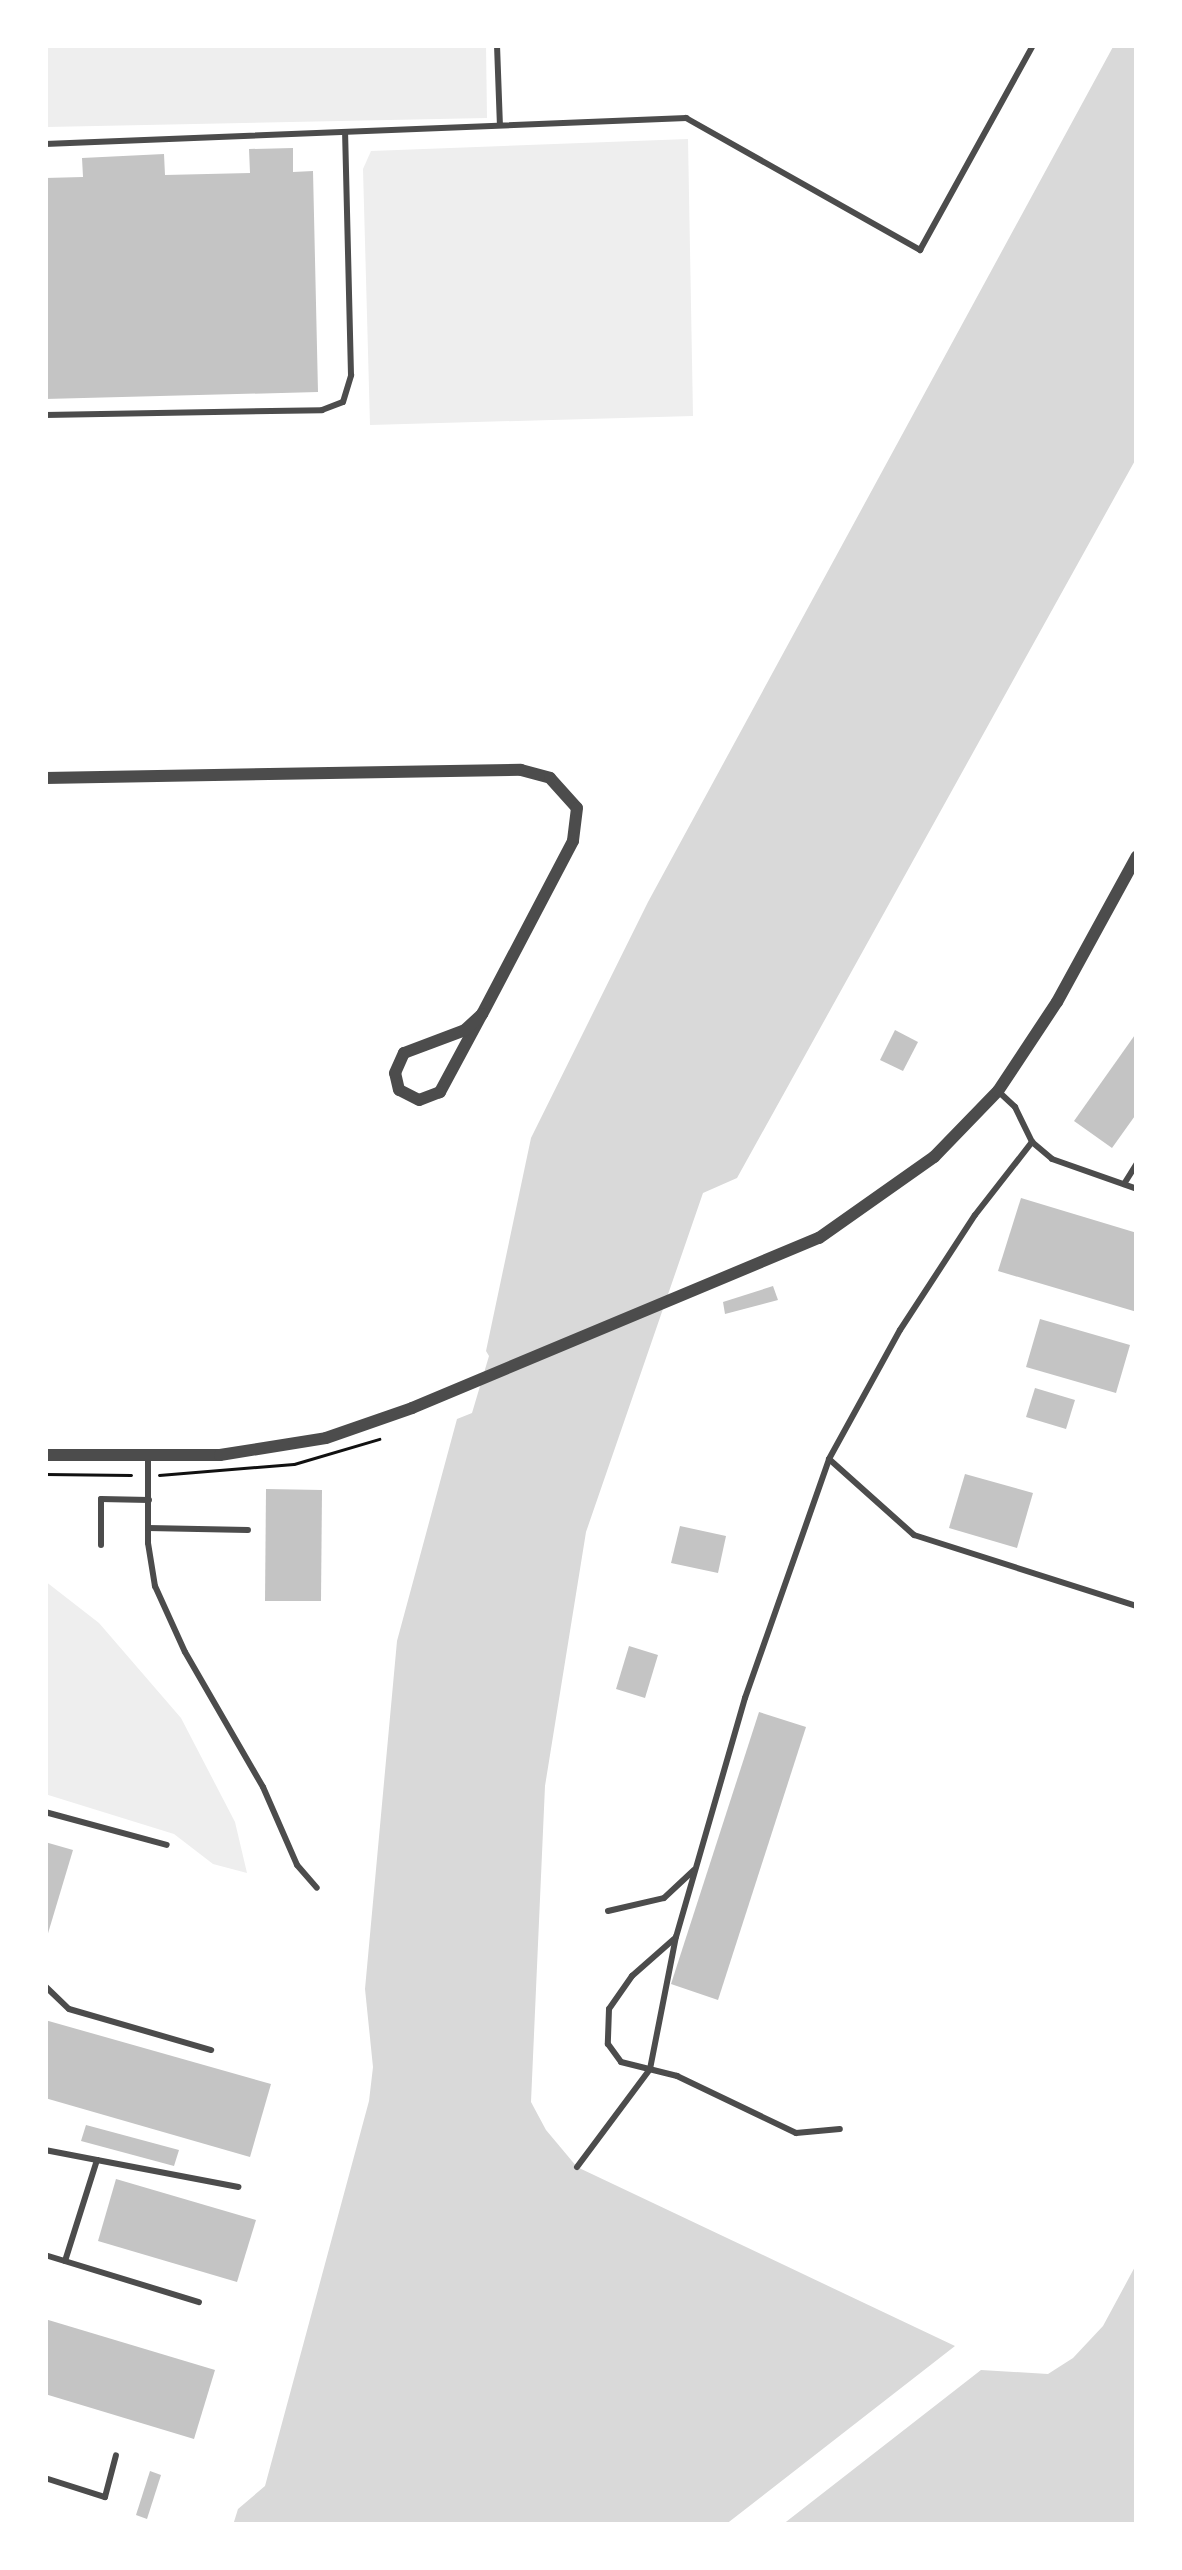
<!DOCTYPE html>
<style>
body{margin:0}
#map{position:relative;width:1182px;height:2570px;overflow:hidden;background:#fff;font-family:Helvetica,sans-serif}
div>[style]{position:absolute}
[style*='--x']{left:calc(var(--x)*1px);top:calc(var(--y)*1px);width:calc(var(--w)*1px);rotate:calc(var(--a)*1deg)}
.green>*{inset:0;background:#eee}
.water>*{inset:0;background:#d9d9d9}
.building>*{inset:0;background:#c4c4c4}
.path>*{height:3px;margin:-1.5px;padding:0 1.5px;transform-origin:1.5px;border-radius:1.5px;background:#111}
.service>*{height:6px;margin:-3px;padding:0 3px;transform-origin:3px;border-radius:3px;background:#4c4c4c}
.minor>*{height:12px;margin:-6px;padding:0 6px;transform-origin:6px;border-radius:6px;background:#4c4c4c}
span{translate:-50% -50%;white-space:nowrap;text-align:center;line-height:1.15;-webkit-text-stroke:10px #fff;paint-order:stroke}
.frame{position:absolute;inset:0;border:48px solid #fff;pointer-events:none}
</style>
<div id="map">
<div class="green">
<div style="clip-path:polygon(45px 45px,486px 45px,487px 118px,47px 127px)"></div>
<div style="clip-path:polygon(688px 139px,693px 416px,370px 425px,363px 169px,371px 151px)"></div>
<div style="clip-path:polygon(45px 1581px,99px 1623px,181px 1718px,235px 1822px,247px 1873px,213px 1864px,174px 1834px,45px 1794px)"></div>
</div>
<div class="water">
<div style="clip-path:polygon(1114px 45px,1137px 45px,1137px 457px,737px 1178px,703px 1193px,586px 1532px,545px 1786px,531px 2102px,546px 2130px,577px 2167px,955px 2346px,725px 2525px,233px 2525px,238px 2509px,265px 2486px,369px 2101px,373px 2067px,365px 1989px,397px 1641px,457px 1419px,472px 1413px,489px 1356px,486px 1351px,531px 1138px,648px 902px)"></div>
<div style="clip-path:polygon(1137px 2263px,1137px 2525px,782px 2525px,981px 2370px,1048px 2374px,1073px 2358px,1103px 2326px)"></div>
</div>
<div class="building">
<div style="clip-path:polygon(293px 148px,293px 172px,313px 171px,318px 392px,45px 399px,45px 178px,83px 177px,82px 158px,164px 154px,165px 175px,250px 173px,249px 149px)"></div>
<div style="clip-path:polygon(895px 1030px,918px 1042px,903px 1071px,880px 1060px)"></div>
<div style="clip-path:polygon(1137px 1032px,1137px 1113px,1112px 1148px,1074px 1121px)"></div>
<div style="clip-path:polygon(1021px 1198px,1137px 1233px,1137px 1312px,998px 1271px)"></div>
<div style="clip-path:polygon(773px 1286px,778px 1300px,725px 1314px,723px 1302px)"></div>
<div style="clip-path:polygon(1040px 1319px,1130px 1345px,1116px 1393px,1026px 1367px)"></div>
<div style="clip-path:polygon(1035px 1388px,1075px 1400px,1066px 1429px,1026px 1417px)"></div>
<div style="clip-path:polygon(965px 1474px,1033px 1493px,1017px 1548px,949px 1528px)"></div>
<div style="clip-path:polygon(266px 1489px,322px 1490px,321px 1601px,265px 1601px)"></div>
<div style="clip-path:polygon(680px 1526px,726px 1536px,718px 1573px,671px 1563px)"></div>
<div style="clip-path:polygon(629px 1646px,658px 1655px,645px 1698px,616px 1689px)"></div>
<div style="clip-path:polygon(759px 1712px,806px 1727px,718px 2000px,671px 1984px)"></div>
<div style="clip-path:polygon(45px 1842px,73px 1850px,46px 1940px,45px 1940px)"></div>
<div style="clip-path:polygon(45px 2020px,271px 2084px,250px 2157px,45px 2098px)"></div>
<div style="clip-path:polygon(86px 2125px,179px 2150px,174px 2166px,81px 2141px)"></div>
<div style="clip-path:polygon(116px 2179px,256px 2220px,237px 2282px,98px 2241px)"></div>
<div style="clip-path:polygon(45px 2319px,215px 2370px,194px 2439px,45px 2394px)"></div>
<div style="clip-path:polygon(150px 2471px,161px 2475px,147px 2519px,136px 2515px)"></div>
</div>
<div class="path">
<div style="--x:45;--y:1474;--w:86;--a:0.7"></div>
<div style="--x:159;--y:1475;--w:135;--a:-4.7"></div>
<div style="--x:294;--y:1464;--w:89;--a:-16.4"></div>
</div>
<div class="service">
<div style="--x:497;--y:45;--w:80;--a:87.9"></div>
<div style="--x:45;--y:144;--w:642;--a:-2.32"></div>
<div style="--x:686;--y:118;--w:269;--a:29.4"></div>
<div style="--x:920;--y:250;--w:234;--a:-61.1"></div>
<div style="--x:45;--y:415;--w:277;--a:-1"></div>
<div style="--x:322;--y:410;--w:22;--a:-21"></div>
<div style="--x:343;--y:402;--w:28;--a:-73"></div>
<div style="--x:351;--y:375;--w:243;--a:-91.4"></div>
<div style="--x:999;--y:1092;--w:22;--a:43"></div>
<div style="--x:1015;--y:1107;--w:39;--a:64"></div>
<div style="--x:1032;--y:1142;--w:26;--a:40"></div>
<div style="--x:1052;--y:1159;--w:90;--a:19.4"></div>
<div style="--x:1124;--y:1184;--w:25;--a:-58"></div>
<div style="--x:148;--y:1456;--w:87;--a:90"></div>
<div style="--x:148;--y:1543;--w:44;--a:80.8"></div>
<div style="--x:155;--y:1586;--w:72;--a:65.6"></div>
<div style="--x:185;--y:1652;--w:156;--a:60"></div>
<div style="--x:263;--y:1787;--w:85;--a:66.4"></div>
<div style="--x:297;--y:1865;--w:30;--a:49"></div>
<div style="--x:829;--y:1459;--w:114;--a:41.8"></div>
<div style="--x:914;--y:1535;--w:234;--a:17.7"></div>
<div style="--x:148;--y:1528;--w:100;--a:1.1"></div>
<div style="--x:101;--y:1545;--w:46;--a:-90"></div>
<div style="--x:101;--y:1499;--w:48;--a:1.2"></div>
<div style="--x:45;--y:1812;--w:126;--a:15.1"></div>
<div style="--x:608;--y:1911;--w:57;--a:-13.1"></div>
<div style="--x:664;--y:1898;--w:41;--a:-43"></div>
<div style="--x:674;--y:1939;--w:56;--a:138.6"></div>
<div style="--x:632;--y:1976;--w:40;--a:124.9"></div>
<div style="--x:609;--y:2009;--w:35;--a:92"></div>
<div style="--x:608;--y:2044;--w:22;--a:54"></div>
<div style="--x:621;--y:2062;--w:58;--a:14"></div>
<div style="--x:677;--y:2076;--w:132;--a:25.6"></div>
<div style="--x:796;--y:2133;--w:44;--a:-5.2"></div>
<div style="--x:45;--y:1986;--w:33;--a:44"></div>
<div style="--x:69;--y:2009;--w:148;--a:16.1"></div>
<div style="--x:45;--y:2150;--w:53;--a:10.9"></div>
<div style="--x:577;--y:2167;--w:122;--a:-53.3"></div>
<div style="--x:650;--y:2069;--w:135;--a:-78.9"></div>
<div style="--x:676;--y:1937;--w:249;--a:-73.9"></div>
<div style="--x:745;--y:1698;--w:253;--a:-70.6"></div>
<div style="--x:829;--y:1459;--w:147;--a:-61.2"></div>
<div style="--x:900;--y:1330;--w:137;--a:-56.9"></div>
<div style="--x:975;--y:1215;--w:93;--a:-52"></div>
<div style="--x:45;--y:2255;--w:161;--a:17"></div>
<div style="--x:65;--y:2261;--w:106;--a:-72.4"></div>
<div style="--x:97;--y:2160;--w:144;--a:10.8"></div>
<div style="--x:45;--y:2478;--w:63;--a:17.6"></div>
<div style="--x:105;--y:2497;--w:43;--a:-75.3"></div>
</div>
<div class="minor">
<div style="--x:45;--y:778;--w:476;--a:-1"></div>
<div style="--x:521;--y:770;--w:30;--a:15"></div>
<div style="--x:550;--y:778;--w:40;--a:48"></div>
<div style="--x:577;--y:808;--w:33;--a:97"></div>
<div style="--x:573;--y:841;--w:195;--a:117.7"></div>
<div style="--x:482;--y:1014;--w:89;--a:118.3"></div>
<div style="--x:440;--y:1092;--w:22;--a:159"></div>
<div style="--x:419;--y:1100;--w:22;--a:-153"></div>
<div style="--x:399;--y:1090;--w:17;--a:-103"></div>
<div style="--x:395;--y:1073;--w:22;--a:-66"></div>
<div style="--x:404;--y:1053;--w:65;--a:-20.7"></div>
<div style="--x:465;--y:1030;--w:23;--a:-43"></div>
<div style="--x:45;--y:1455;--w:175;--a:0"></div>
<div style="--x:220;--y:1455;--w:107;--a:-9.1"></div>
<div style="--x:326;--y:1438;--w:91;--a:-19.2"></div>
<div style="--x:412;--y:1408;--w:441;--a:-22.7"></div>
<div style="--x:819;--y:1238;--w:141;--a:-35.2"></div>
<div style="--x:934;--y:1157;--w:92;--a:-45.9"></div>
<div style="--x:998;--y:1091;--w:107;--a:-56.5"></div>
<div style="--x:1057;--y:1002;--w:166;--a:-61.3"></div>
</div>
<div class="frame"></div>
</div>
